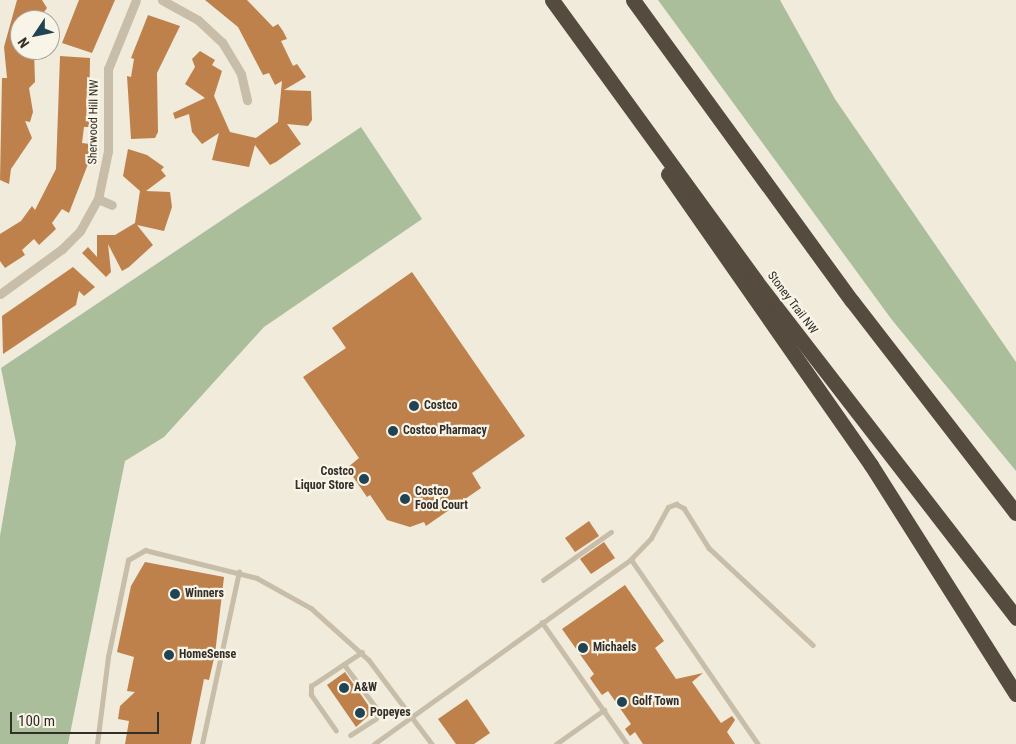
<!DOCTYPE html>
<style>
body{margin:0}
#map{position:relative;width:1016px;height:744px;overflow:hidden;background:#f0ebdb;font-family:"Roboto Condensed",sans-serif}
div>[style]{position:absolute}
[style*='--x']{left:calc(var(--x)*1px);top:calc(var(--y)*1px);width:calc(var(--w)*1px);rotate:calc(var(--a)*1deg)}
.green>*{inset:0;background:#abbe9c}
.building>*{inset:0;background:#be814b}
.lane>*{height:4.5px;margin:-2.25px;padding:0 2.25px;transform-origin:2.25px;border-radius:2.25px;background:#c7bda8}
.street>*{height:9px;margin:-4.5px;padding:0 4.5px;transform-origin:4.5px;border-radius:4.5px;background:#c7bda8}
.highway>*{height:15px;margin:-7.5px;padding:0 7.5px;transform-origin:7.5px;border-radius:7.5px;background:#554b3f}
.dots>*{width:14px;height:14px;translate:-50% -50%;box-sizing:border-box;border:2px solid #f8f4e7;border-radius:50%}
span{translate:-50% -50%;white-space:nowrap;text-align:center;line-height:1.15;-webkit-text-stroke:4.5px #f8f4e7;paint-order:stroke}
.street-label{font-size:12px;color:#342e28}
.poi-label{font-size:12px;color:#342e28;font-weight:700}
.left{translate:0 -50%;text-align:left}
.right{translate:-100% -50%;text-align:right}
.north{position:absolute;left:10px;top:10px;width:50px;height:50px;box-sizing:border-box;background:#f8f4e7;border:1px solid #aaa59b;border-radius:50%;rotate:236deg;font-size:14px;font-weight:700;line-height:20px;text-align:center;color:#342e28}
.north::after{content:'';display:block;margin:auto;width:18px;height:22px;background:#204453;clip-path:polygon(50% 0,100% 100%,50% 72%,0 100%)}
.scale{position:absolute;left:10px;top:712px;width:149px;height:22px;box-sizing:border-box;border:2px solid #342e28;border-top:0;padding-left:6px;font-size:15px;line-height:18px;white-space:nowrap;color:#342e28;-webkit-text-stroke:4px #f8f4e7;paint-order:stroke}
</style>
<div id="map">
<div class="green">
<div style="clip-path:polygon(658px 0,780px 0,835px 99px,1016px 362px,1016px 471px,892px 320px)"></div>
<div style="clip-path:polygon(361px 127px,422px 219px,264px 327px,164px 437px,125px 461px,68px 744px,0 744px,0 536px,16px 443px,1px 368px)"></div>
</div>
<div class="building">
<div style="clip-path:polygon(17px 0,42px 0,47px 8px,38px 20px,20px 20px,20px 50px,34px 50px,35px 82px,29px 88px,33px 112px,30px 122px,25px 121px,32px 138px,11px 169px,9px 184px,0 180px,2px 78px,7px 78px,4px 47px)"></div>
<div style="clip-path:polygon(79px 0,115px 0,92px 53px,62px 43px)"></div>
<div style="clip-path:polygon(205px 0,247px 0,273px 27px,278px 24px,283px 31px,287px 39px,281px 41px,293px 66px,297px 64px,306px 77px,284px 90px,311px 91px,312px 120px,308px 126px,287px 124px,301px 144px,276px 162px,270px 165px,255px 145px,249px 167px,212px 160px,219px 133px,202px 144px,192px 132px,189px 114px,175px 119px,173px 113px,205px 98px,185px 84px,195px 67px,192px 59px,200px 51px,215px 60px,212px 65px,222px 71px,214px 96px,230px 132px,256px 138px,278px 122px,282px 81px,275px 85px,269px 73px,263px 75px,238px 27px)"></div>
<div style="clip-path:polygon(148px 15px,180px 26px,157px 73px,158px 132px,155px 138px,131px 139px,127px 76px,131px 77px,134px 59px,131px 58px)"></div>
<div style="clip-path:polygon(60px 56px,90px 58px,89px 127px,84px 127px,82px 143px,90px 144px,88px 164px,69px 213px,62px 209px,52px 223px,56px 229px,39px 245px,34px 239px,22px 250px,25px 255px,5px 268px,0 261px,0 234px,21px 221px,32px 206px,35px 210px,56px 169px)"></div>
<div style="clip-path:polygon(128px 149px,147px 155px,164px 167px,161px 170px,166px 176px,146px 191px,170px 192px,172px 207px,164px 231px,137px 225px,153px 245px,129px 267px,122px 271px,108px 244px,111px 272px,106px 277px,82px 253px,88px 247px,97px 257px,97px 235px,115px 235px,135px 223px,140px 191px,123px 176px)"></div>
<div style="clip-path:polygon(73px 267px,95px 287px,84px 296px,79px 291px,76px 305px,3px 354px,2px 316px)"></div>
<div style="clip-path:polygon(412px 272px,525px 436px,472px 473px,481px 488px,426px 526px,424px 522px,410px 527px,387px 520px,370px 495px,367px 497px,347px 468px,359px 458px,303px 377px,346px 348px,332px 328px)"></div>
<div style="clip-path:polygon(589px 521px,599px 536px,575px 552px,565px 538px)"></div>
<div style="clip-path:polygon(604px 542px,615px 558px,591px 574px,580px 559px)"></div>
<div style="clip-path:polygon(145px 562px,224px 577px,215px 654px,209px 680px,204px 679px,191px 744px,125px 744px,129px 721px,118px 719px,120px 706px,135px 692px,127px 691px,134px 657px,117px 652px,131px 586px)"></div>
<div style="clip-path:polygon(625px 585px,664px 641px,655px 648px,676px 679px,703px 673px,692px 682px,721px 723px,732px 716px,735px 720px,727px 732px,735px 744px,643px 744px,635px 732px,630px 736px,625px 729px,631px 724px,608px 691px,602px 695px,594px 684px,590px 678px,594px 674px,562px 629px)"></div>
<div style="clip-path:polygon(345px 672px,373px 712px,356px 727px,327px 685px)"></div>
<div style="clip-path:polygon(467px 699px,490px 733px,474px 744px,456px 744px,438px 719px)"></div>
</div>
<div class="lane">
<div style="--x:631;--y:559;--w:224;--a:55.5"></div>
<div style="--x:543;--y:580;--w:83;--a:-35.2"></div>
<div style="--x:542;--y:622;--w:149;--a:55.1"></div>
<div style="--x:344;--y:664;--w:57;--a:53.5"></div>
<div style="--x:378;--y:710;--w:9;--a:103"></div>
<div style="--x:376;--y:719;--w:30;--a:147"></div>
<div style="--x:336;--y:731;--w:44;--a:-124.8"></div>
<div style="--x:311;--y:695;--w:9;--a:-90"></div>
<div style="--x:311;--y:686;--w:61;--a:-33.7"></div>
<div style="--x:97;--y:744;--w:88;--a:-82.8"></div>
<div style="--x:108;--y:657;--w:99;--a:-78.3"></div>
<div style="--x:128;--y:560;--w:20;--a:-30"></div>
<div style="--x:145;--y:550;--w:115;--a:14"></div>
<div style="--x:257;--y:578;--w:62;--a:29.1"></div>
<div style="--x:311;--y:608;--w:78;--a:41.9"></div>
<div style="--x:369;--y:660;--w:105;--a:53.1"></div>
<div style="--x:202;--y:744;--w:176;--a:-77.9"></div>
<div style="--x:374;--y:744;--w:317;--a:-35.7"></div>
<div style="--x:631;--y:559;--w:29;--a:-46"></div>
<div style="--x:651;--y:538;--w:35;--a:-61"></div>
<div style="--x:668;--y:507;--w:9;--a:-21"></div>
<div style="--x:676;--y:504;--w:9;--a:27"></div>
<div style="--x:684;--y:508;--w:47;--a:58"></div>
<div style="--x:709;--y:548;--w:142;--a:43"></div>
<div style="--x:556;--y:744;--w:59;--a:-35.3"></div>
</div>
<div class="street">
<div style="--x:162;--y:0;--w:41;--a:29.1"></div>
<div style="--x:198;--y:20;--w:33;--a:43"></div>
<div style="--x:222;--y:42;--w:37;--a:59"></div>
<div style="--x:241;--y:74;--w:27;--a:77"></div>
<div style="--x:98;--y:199;--w:15;--a:23"></div>
<div style="--x:0;--y:294;--w:77;--a:-36"></div>
<div style="--x:62;--y:249;--w:25;--a:-45"></div>
<div style="--x:80;--y:231;--w:37;--a:-61"></div>
<div style="--x:98;--y:199;--w:49;--a:-78.2"></div>
<div style="--x:108;--y:151;--w:82;--a:-90"></div>
<div style="--x:108;--y:69;--w:74;--a:-67.9"></div>
</div>
<div class="highway">
<div style="--x:552;--y:0;--w:347;--a:54"></div>
<div style="--x:756;--y:281;--w:426;--a:52.3"></div>
<div style="--x:633;--y:0;--w:372;--a:54"></div>
<div style="--x:852;--y:301;--w:268;--a:52.3"></div>
<div style="--x:668;--y:174;--w:355;--a:55.1"></div>
<div style="--x:871;--y:465;--w:271;--a:57.7"></div>
</div>
<div class="dots">
<div style="left:414px;top:406px;background:#204453"></div>
<div style="left:393px;top:431px;background:#204453"></div>
<div style="left:364px;top:479px;background:#204453"></div>
<div style="left:405px;top:499px;background:#204453"></div>
<div style="left:175px;top:594px;background:#204453"></div>
<div style="left:583px;top:648px;background:#204453"></div>
<div style="left:169px;top:655px;background:#204453"></div>
<div style="left:344px;top:688px;background:#204453"></div>
<div style="left:622px;top:702px;background:#204453"></div>
<div style="left:360px;top:713px;background:#204453"></div>
</div>
<div class="street-label">
<span style="left:94px;top:122px;rotate:-89deg">Sherwood Hill NW</span>
<span style="left:792px;top:303px;rotate:53deg">Stoney Trail NW</span>
</div>
<div class="poi-label">
<span class="left" style="left:424px;top:406px">Costco</span>
<span class="left" style="left:403px;top:431px">Costco Pharmacy</span>
<span class="right" style="left:354px;top:479px">Costco<br>Liquor Store</span>
<span class="left" style="left:415px;top:499px">Costco<br>Food Court</span>
<span class="left" style="left:185px;top:594px">Winners</span>
<span class="left" style="left:593px;top:648px">Michaels</span>
<span class="left" style="left:179px;top:655px">HomeSense</span>
<span class="left" style="left:354px;top:688px">A&amp;W</span>
<span class="left" style="left:632px;top:702px">Golf Town</span>
<span class="left" style="left:370px;top:713px">Popeyes</span>
</div>
<div class="north">N</div>
<div class="scale">100 m</div>
</div>
